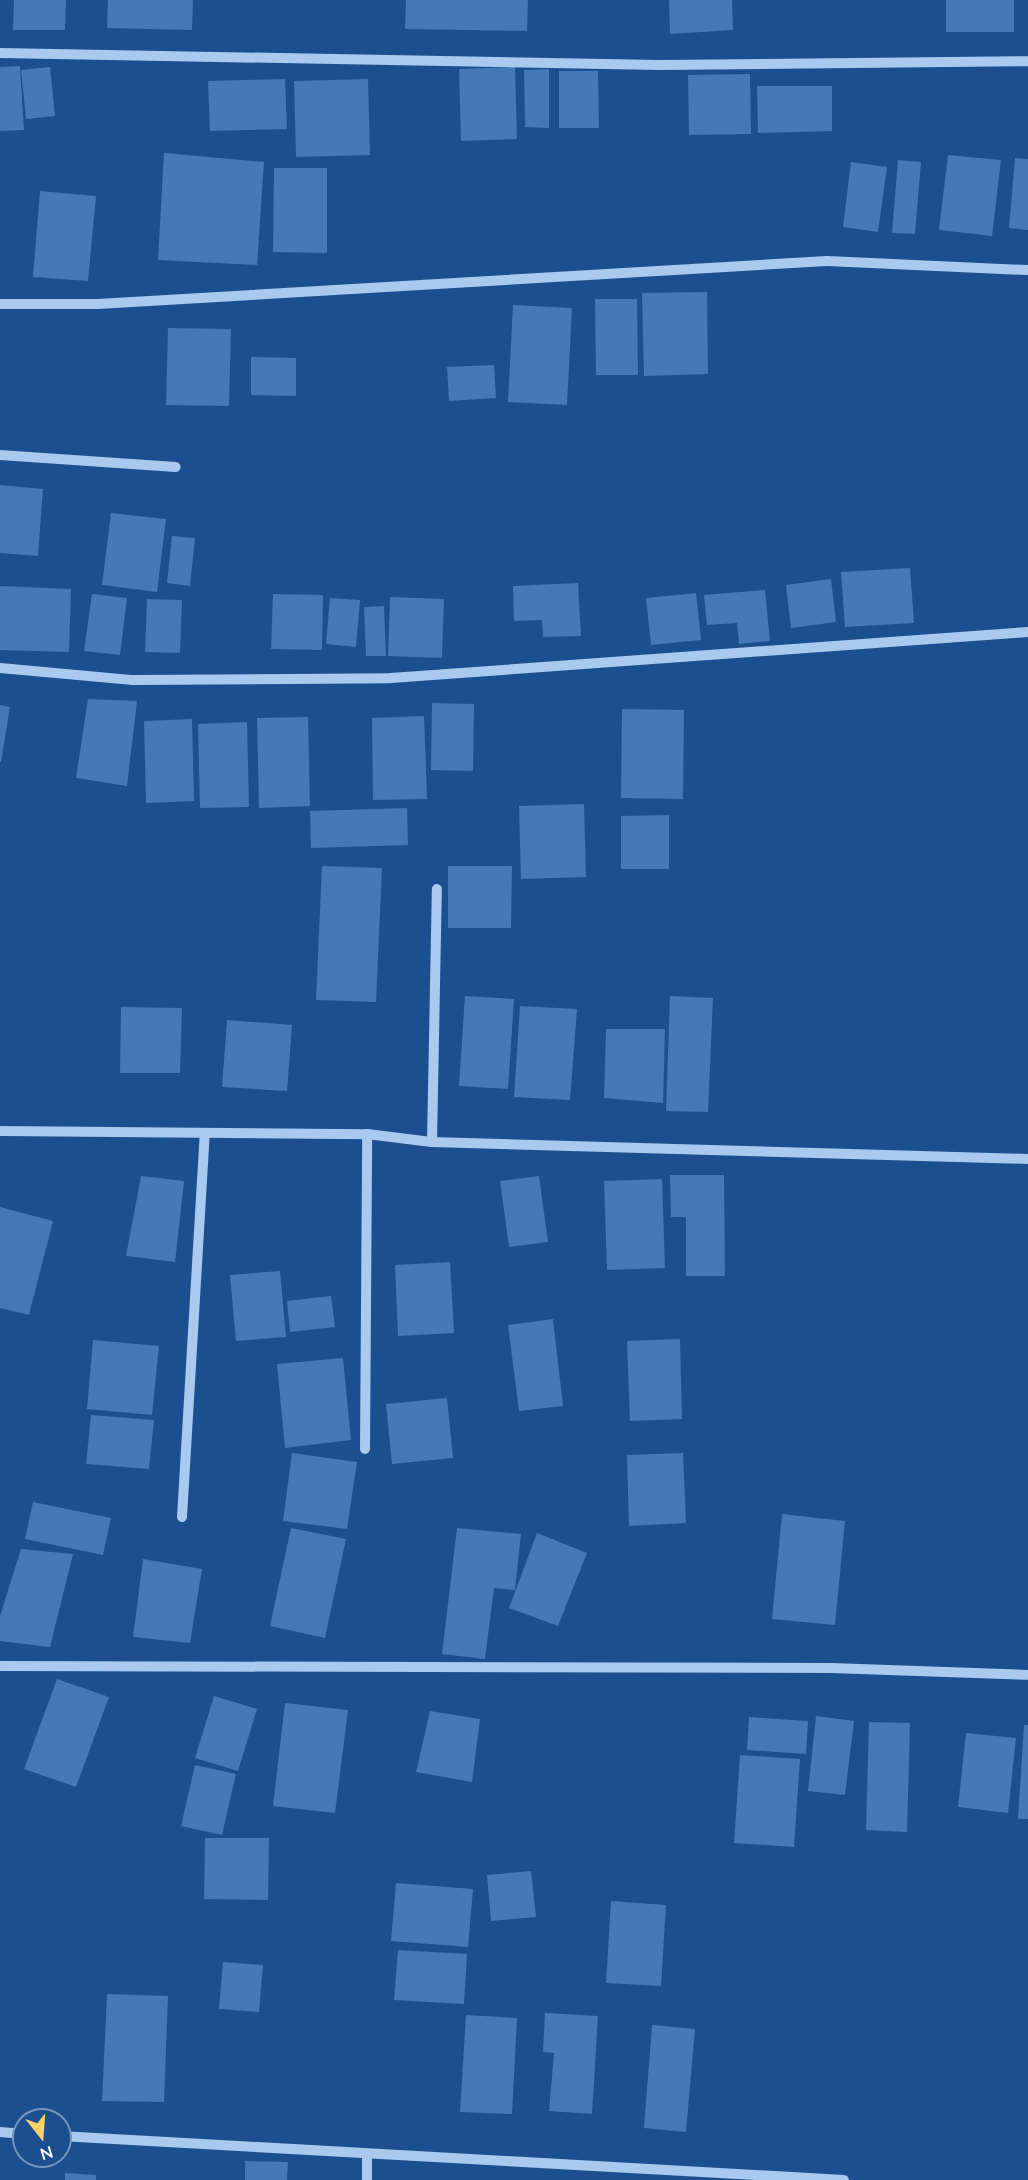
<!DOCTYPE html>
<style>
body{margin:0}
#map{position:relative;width:1028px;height:2180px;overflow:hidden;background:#1b4f8f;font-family:Lato,sans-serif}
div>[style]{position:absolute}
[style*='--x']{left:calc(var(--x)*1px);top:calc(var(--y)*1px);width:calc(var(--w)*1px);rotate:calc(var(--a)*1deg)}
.building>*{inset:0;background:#4478b7}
.minor>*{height:10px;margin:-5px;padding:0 5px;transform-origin:5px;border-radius:5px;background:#a9c9ee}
span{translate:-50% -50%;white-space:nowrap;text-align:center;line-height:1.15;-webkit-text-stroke:6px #1b4f8f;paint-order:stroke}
.north{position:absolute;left:12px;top:2108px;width:60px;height:60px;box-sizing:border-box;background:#1b4f8f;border:2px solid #7695bc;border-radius:50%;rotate:163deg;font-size:16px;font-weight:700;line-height:24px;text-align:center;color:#fff}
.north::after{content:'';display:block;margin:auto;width:21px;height:27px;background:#ffd166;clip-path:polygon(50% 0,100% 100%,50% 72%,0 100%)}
</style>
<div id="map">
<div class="building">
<div style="clip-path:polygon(14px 0,66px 0,65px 30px,13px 30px)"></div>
<div style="clip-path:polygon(108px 0,193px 0,192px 30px,107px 28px)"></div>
<div style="clip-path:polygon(406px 0,528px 0,527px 31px,405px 29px)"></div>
<div style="clip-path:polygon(669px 0,732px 0,733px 30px,670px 34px)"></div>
<div style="clip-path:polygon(946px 0,1014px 0,1014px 32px,946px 32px)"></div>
<div style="clip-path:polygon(20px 66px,24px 130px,0 131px,0 67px)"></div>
<div style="clip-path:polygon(50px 67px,55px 116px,26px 119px,21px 70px)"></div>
<div style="clip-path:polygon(515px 67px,517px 139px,461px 141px,459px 69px)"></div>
<div style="clip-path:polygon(549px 69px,549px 128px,525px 127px,524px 70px)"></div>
<div style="clip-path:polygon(559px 71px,598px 71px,599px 128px,559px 128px)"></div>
<div style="clip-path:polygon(750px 74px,751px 134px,689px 135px,688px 75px)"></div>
<div style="clip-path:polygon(285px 79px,287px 129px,210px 131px,208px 81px)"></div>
<div style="clip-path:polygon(368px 79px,370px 155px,296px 157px,294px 81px)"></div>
<div style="clip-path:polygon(757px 86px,832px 86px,832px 131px,758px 133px)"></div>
<div style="clip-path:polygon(164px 153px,264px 162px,257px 265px,158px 260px)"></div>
<div style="clip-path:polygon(948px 155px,1001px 160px,992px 236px,939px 230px)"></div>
<div style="clip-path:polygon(1015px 158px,1028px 159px,1028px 230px,1009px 228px)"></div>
<div style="clip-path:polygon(898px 160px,921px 162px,915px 234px,892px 233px)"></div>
<div style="clip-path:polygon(851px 162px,887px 167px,878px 232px,843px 227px)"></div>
<div style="clip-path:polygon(274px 168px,327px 168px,327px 253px,273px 252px)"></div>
<div style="clip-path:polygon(40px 191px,96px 196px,88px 281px,33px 277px)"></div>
<div style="clip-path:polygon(707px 292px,708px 374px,644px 376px,642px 293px)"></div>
<div style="clip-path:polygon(595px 299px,637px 299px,638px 375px,596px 375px)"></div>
<div style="clip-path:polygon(513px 305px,572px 308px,567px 405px,508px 402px)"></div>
<div style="clip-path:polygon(168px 328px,231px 329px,229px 406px,166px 405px)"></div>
<div style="clip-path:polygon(251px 357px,296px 358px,296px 396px,251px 395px)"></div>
<div style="clip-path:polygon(494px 365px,496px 398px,449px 401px,447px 367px)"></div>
<div style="clip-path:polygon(0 485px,43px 489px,38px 556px,0 553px)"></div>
<div style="clip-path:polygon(111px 513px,166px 519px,157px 592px,102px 585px)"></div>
<div style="clip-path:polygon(172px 536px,195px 538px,190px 586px,167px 583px)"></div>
<div style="clip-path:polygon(910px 568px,914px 623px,845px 627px,841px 572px)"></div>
<div style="clip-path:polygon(831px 579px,836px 622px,791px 628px,786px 585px)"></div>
<div style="clip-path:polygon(578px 583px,581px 636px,543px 637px,542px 620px,514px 621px,513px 586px)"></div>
<div style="clip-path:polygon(0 586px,71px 589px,69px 652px,0 650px)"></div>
<div style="clip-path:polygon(765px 590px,770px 641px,739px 644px,737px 623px,707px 625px,704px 595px)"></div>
<div style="clip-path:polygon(696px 593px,701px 640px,651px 645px,646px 598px)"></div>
<div style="clip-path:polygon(92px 594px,127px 598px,120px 655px,84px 651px)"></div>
<div style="clip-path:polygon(273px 594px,323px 595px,322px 650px,271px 649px)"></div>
<div style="clip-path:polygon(390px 597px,444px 599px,442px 658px,388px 656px)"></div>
<div style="clip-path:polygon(330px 598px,360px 600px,356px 647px,326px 644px)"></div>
<div style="clip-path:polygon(147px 599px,182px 600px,180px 653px,145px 652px)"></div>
<div style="clip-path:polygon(384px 606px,386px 656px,366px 656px,364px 607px)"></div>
<div style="clip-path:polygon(88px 699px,137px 701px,127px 786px,76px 778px)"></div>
<div style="clip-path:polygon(432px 703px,474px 704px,473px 771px,431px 770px)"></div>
<div style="clip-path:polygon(0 705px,10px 707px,1px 762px,0 762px)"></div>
<div style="clip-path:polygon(622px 709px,684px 710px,683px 799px,621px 798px)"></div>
<div style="clip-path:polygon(424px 716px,427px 799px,373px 800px,372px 718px)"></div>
<div style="clip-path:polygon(308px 717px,310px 806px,259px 808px,257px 718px)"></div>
<div style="clip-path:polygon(192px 719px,194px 801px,146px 803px,144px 721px)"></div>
<div style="clip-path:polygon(247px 722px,249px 807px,200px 808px,198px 724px)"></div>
<div style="clip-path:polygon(584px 804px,586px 877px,521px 879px,519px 806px)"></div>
<div style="clip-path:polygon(407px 808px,408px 845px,311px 848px,310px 811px)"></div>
<div style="clip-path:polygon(669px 815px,669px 869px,621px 869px,621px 816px)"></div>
<div style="clip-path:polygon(322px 866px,382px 868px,376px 1002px,316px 1000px)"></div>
<div style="clip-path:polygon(448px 866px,512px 866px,511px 928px,448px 928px)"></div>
<div style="clip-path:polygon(465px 996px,514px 999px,508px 1089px,459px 1086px)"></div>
<div style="clip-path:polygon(670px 996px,713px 998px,708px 1112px,666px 1111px)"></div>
<div style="clip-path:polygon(520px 1006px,577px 1009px,570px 1100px,514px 1097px)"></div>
<div style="clip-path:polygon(121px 1007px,182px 1008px,180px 1073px,120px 1073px)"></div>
<div style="clip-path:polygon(227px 1020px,292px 1025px,287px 1091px,222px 1087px)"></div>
<div style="clip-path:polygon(606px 1029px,665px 1029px,663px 1103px,604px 1098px)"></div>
<div style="clip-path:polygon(670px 1175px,724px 1175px,725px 1276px,686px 1276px,686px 1217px,671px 1217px)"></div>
<div style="clip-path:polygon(141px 1176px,184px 1181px,175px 1262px,126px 1256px)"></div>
<div style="clip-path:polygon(539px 1176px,548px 1242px,509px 1247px,500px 1181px)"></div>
<div style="clip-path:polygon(662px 1179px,665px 1268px,607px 1270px,604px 1181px)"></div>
<div style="clip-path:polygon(0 1207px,53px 1221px,29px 1315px,0 1308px)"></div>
<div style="clip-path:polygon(450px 1262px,454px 1333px,398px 1336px,395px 1265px)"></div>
<div style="clip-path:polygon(280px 1271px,286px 1337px,236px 1341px,230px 1275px)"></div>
<div style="clip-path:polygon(331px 1296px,335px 1327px,290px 1332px,287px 1301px)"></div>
<div style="clip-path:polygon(553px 1319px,563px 1406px,519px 1411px,508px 1325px)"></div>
<div style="clip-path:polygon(680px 1339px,682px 1419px,630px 1421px,627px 1341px)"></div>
<div style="clip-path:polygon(93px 1340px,159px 1346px,152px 1415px,87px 1409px)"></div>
<div style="clip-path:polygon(343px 1358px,351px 1440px,285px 1448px,277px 1364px)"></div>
<div style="clip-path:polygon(447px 1398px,453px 1458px,392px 1464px,386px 1404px)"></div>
<div style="clip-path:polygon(91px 1415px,154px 1420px,149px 1469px,86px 1464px)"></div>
<div style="clip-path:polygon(292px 1453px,357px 1462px,347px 1529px,283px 1521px)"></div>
<div style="clip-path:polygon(683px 1453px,686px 1523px,629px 1526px,627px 1455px)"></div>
<div style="clip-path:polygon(33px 1502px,111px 1518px,103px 1555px,25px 1539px)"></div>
<div style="clip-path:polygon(782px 1514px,845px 1521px,835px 1625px,772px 1619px)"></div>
<div style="clip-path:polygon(291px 1528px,346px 1539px,325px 1638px,270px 1626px)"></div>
<div style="clip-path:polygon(457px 1528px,521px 1534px,515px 1590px,494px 1588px,485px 1659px,442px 1654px)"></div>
<div style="clip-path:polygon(537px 1533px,587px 1553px,558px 1626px,509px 1608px)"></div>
<div style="clip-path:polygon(21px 1549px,73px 1554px,50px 1647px,0 1641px,0 1616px)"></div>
<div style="clip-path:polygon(143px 1559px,202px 1569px,190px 1643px,133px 1637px)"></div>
<div style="clip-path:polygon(57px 1679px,109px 1697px,76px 1787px,24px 1769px)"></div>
<div style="clip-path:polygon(214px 1696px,257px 1709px,238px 1771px,195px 1758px)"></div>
<div style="clip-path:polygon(285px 1703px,348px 1710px,335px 1813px,273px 1806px)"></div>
<div style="clip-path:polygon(430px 1711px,480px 1719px,472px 1782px,416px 1772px)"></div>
<div style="clip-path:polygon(816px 1716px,854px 1721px,845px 1795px,808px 1791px)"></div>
<div style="clip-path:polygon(749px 1717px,808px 1721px,806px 1754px,747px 1750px)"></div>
<div style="clip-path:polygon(869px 1722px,910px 1723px,907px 1832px,866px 1830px)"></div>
<div style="clip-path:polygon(1024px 1725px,1028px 1725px,1028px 1819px,1018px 1819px)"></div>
<div style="clip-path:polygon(966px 1733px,1016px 1738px,1008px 1813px,958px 1807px)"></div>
<div style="clip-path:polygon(740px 1755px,800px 1759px,794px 1847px,734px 1843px)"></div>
<div style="clip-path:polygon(195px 1765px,236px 1774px,222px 1835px,181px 1826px)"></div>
<div style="clip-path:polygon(205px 1838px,269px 1838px,268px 1900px,204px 1899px)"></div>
<div style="clip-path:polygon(531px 1871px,536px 1917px,491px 1921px,487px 1875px)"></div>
<div style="clip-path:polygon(396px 1883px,473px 1889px,468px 1947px,391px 1941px)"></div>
<div style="clip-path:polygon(611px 1901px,666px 1905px,661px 1986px,606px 1983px)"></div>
<div style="clip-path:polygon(398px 1950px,467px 1954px,464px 2004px,394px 2000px)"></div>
<div style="clip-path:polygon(223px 1962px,263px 1965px,259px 2012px,219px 2009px)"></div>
<div style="clip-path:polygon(107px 1994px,168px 1996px,164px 2102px,102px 2101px)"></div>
<div style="clip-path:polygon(545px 2013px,598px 2016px,592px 2114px,549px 2111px,554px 2053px,543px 2052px)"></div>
<div style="clip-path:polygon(466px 2015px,517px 2018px,512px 2114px,460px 2112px)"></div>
<div style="clip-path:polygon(652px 2025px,695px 2029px,686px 2132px,644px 2128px)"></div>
<div style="clip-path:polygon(245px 2161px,288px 2162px,287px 2180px,245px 2180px)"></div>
<div style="clip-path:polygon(65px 2173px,96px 2175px,96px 2180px,65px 2180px)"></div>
</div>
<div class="minor">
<div style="--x:0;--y:53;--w:660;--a:1.04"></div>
<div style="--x:660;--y:65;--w:368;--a:-0.6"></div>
<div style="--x:0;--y:304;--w:98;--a:0"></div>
<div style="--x:98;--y:304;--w:730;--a:-3.38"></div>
<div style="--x:827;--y:261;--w:201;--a:2.6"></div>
<div style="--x:0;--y:455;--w:176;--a:3.9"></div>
<div style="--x:0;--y:668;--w:134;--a:5.2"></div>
<div style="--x:133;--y:680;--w:258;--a:-0.4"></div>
<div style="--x:391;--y:678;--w:639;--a:-4.13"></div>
<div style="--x:0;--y:1131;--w:367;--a:0.5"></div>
<div style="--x:367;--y:1134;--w:65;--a:7"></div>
<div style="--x:432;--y:1142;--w:596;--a:1.63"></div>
<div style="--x:432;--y:1142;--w:253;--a:-88.9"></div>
<div style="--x:365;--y:1449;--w:315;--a:-89.6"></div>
<div style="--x:182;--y:1517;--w:383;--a:-86.6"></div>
<div style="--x:0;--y:1666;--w:831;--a:0.14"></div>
<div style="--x:831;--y:1668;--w:197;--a:2"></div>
<div style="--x:0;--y:2132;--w:24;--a:5"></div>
<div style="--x:60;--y:2136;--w:785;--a:3.21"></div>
<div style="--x:367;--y:2155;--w:25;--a:90"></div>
</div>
<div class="north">N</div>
</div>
